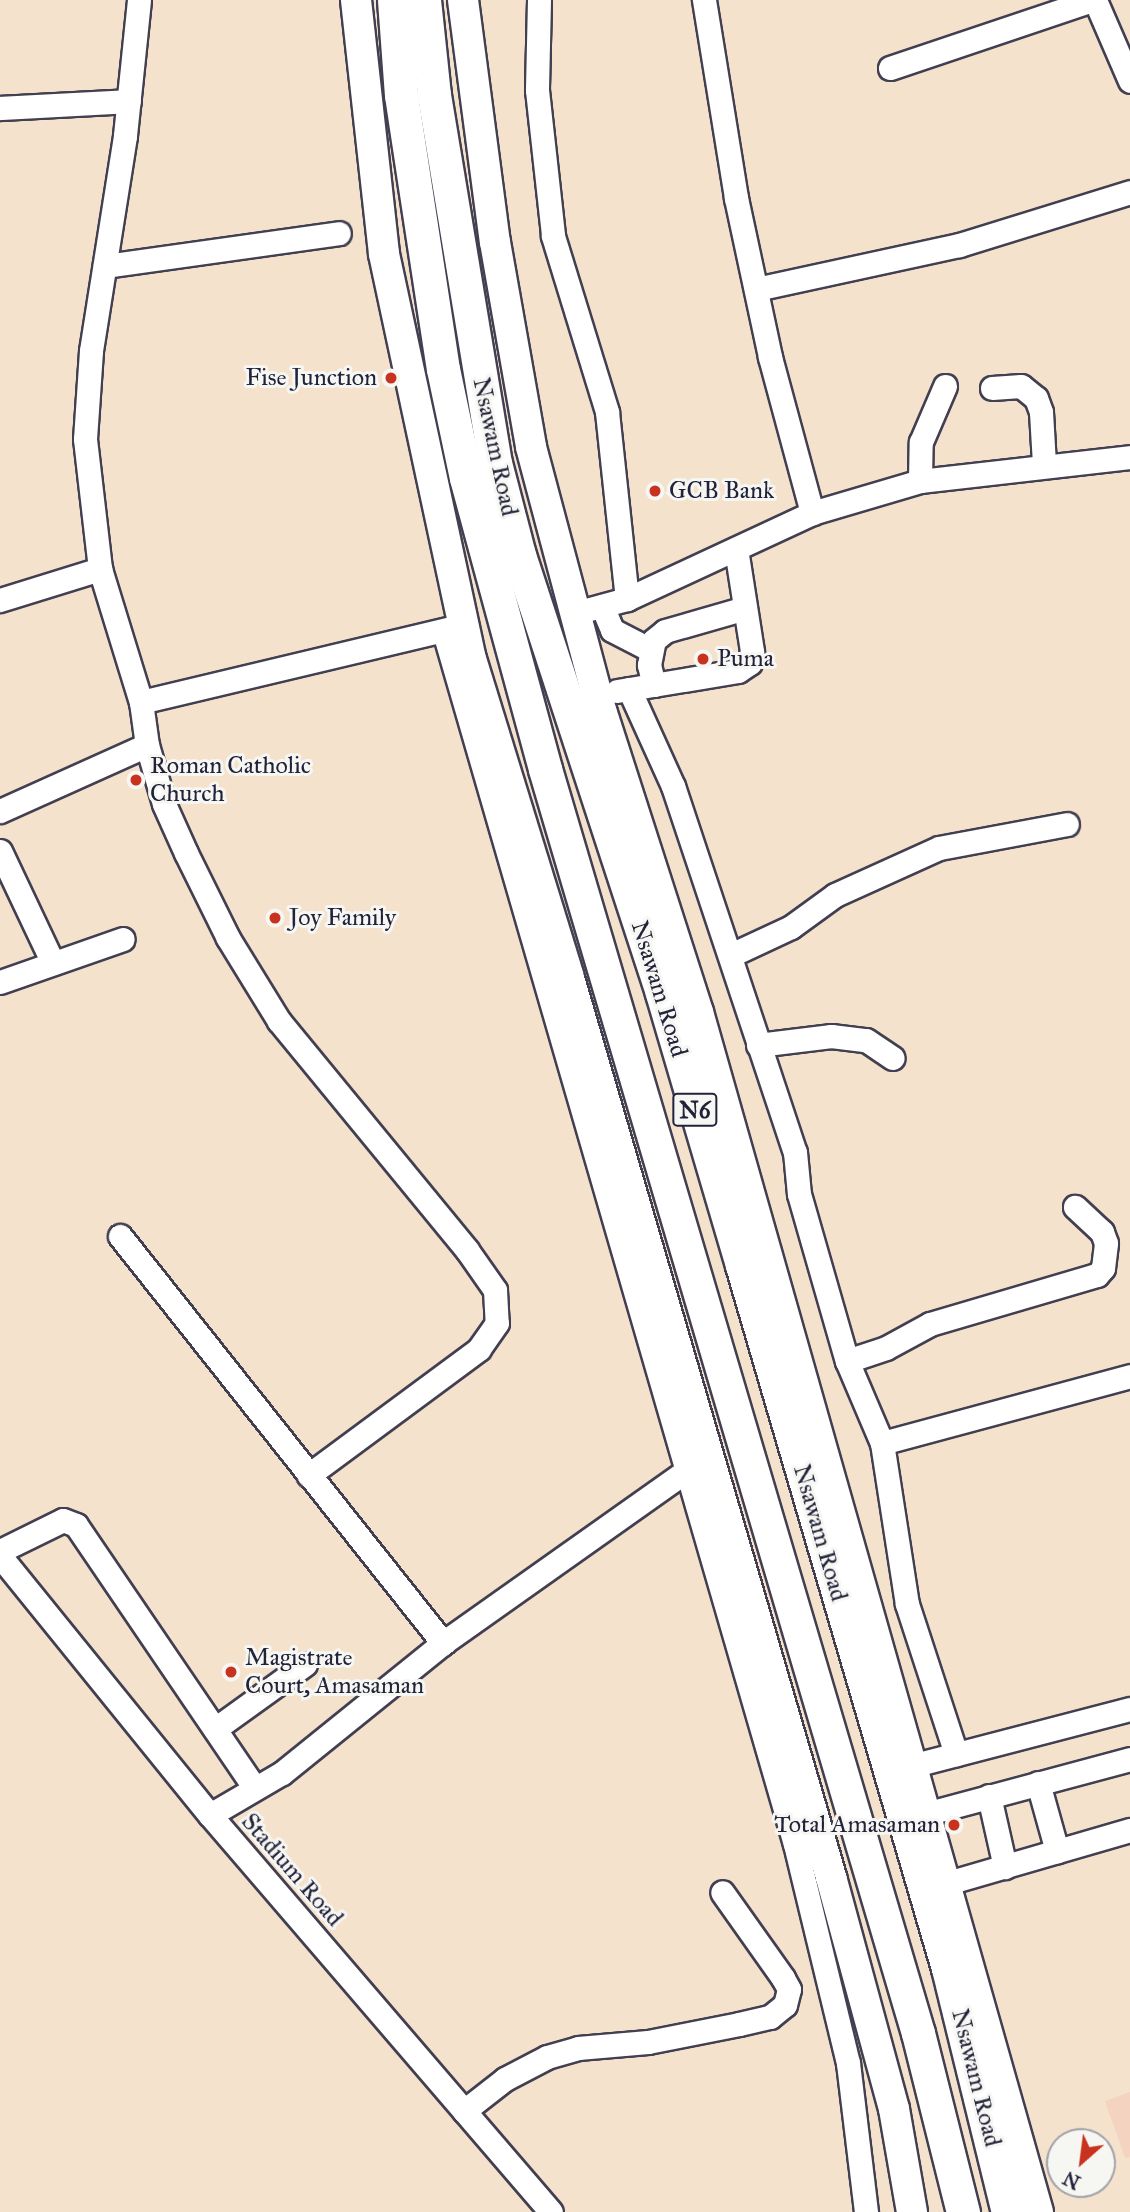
<!DOCTYPE html>
<style>
body{margin:0}
#map{position:relative;width:1130px;height:2212px;overflow:hidden;background:#f4e2cc;font-family:"IM FELL Great Primer",serif}
div>[style]{position:absolute}
[style*='--x']{left:calc(var(--x)*1px);top:calc(var(--y)*1px);width:calc(var(--w)*1px);rotate:calc(var(--a)*1deg)}
.built>*{inset:0;background:#f4d3c1}
.roads{filter:drop-shadow(2px 0 #423f51) drop-shadow(-2px 0 #423f51) drop-shadow(0 2px #423f51) drop-shadow(0 -2px #423f51)}
.minor>*{height:23px;margin:-11.5px;padding:0 11.5px;transform-origin:11.5px;border-radius:11.5px;background:#fff}
.major>*{height:30px;margin:-15px;padding:0 15px;transform-origin:15px;border-radius:15px;background:#fff}
.highway>*{height:33px;margin:-16.5px;padding:0 16.5px;transform-origin:16.5px;border-radius:16.5px;background:#fff}
.dots>*{width:19px;height:19px;translate:-50% -50%;box-sizing:border-box;border:4px solid #f6f6f2;border-radius:50%}
span{translate:-50% -50%;white-space:nowrap;text-align:center;line-height:1.15;-webkit-text-stroke:6px #f6f6f2;paint-order:stroke}
.shield-label span{padding:2px 5px;background:#f6f6f2;border:2px solid;border-radius:5px;-webkit-text-stroke-width:0}
.shield-label{font-size:23px;color:#22223b;font-weight:700}
.poi-label{font-size:24px;color:#22223b}
.right{translate:-100% -50%;text-align:right}
.left{translate:0 -50%;text-align:left}
.street-label{font-size:24px;color:#22223b}
.north{position:absolute;left:1046px;top:2128px;width:70px;height:70px;box-sizing:border-box;background:#f6f6f2;border:2px solid #a1a1a9;border-radius:50%;rotate:208deg;font-size:19px;font-weight:700;line-height:28px;text-align:center;color:#22223b}
.north::after{content:'';display:block;margin:auto;width:24px;height:32px;background:#c8321e;clip-path:polygon(50% 0,100% 100%,50% 72%,0 100%)}
</style>
<div id="map">
<div class="built">
<div style="clip-path:polygon(1130px 2092px,1130px 2157px,1125px 2158px,1105px 2101px)"></div>
</div>
<div class="roads">
<div class="minor">
<div style="--x:139;--y:0;--w:137;--a:95.9"></div>
<div style="--x:125;--y:136;--w:218;--a:99"></div>
<div style="--x:91;--y:351;--w:88;--a:93.9"></div>
<div style="--x:85;--y:439;--w:131;--a:83.4"></div>
<div style="--x:100;--y:569;--w:139;--a:72.9"></div>
<div style="--x:141;--y:702;--w:43;--a:82.1"></div>
<div style="--x:147;--y:745;--w:61;--a:73.9"></div>
<div style="--x:164;--y:804;--w:54;--a:65.8"></div>
<div style="--x:186;--y:853;--w:95;--a:63.7"></div>
<div style="--x:228;--y:938;--w:97;--a:58.4"></div>
<div style="--x:279;--y:1021;--w:296;--a:50.6"></div>
<div style="--x:467;--y:1250;--w:49;--a:55"></div>
<div style="--x:495;--y:1290;--w:33;--a:87"></div>
<div style="--x:497;--y:1323;--w:32;--a:125"></div>
<div style="--x:479;--y:1349;--w:212;--a:143.5"></div>
<div style="--x:539;--y:0;--w:90;--a:91.3"></div>
<div style="--x:537;--y:90;--w:147;--a:83.7"></div>
<div style="--x:553;--y:236;--w:184;--a:72.9"></div>
<div style="--x:607;--y:412;--w:188;--a:83.9"></div>
<div style="--x:704;--y:0;--w:201;--a:80.8"></div>
<div style="--x:736;--y:198;--w:163;--a:77.9"></div>
<div style="--x:770;--y:357;--w:162;--a:74.9"></div>
<div style="--x:1095;--y:0;--w:88;--a:66.6"></div>
<div style="--x:890;--y:68;--w:213;--a:-18.6"></div>
<div style="--x:0;--y:108;--w:129;--a:-3.1"></div>
<div style="--x:105;--y:266;--w:236;--a:-8"></div>
<div style="--x:756;--y:289;--w:208;--a:-12.2"></div>
<div style="--x:959;--y:245;--w:179;--a:-17.2"></div>
<div style="--x:992;--y:388;--w:29;--a:-4"></div>
<div style="--x:1021;--y:386;--w:19;--a:39"></div>
<div style="--x:1036;--y:398;--w:15;--a:70"></div>
<div style="--x:1041;--y:412;--w:52;--a:86.7"></div>
<div style="--x:920;--y:481;--w:39;--a:-89"></div>
<div style="--x:921;--y:442;--w:61;--a:-66.8"></div>
<div style="--x:0;--y:600;--w:105;--a:-17.2"></div>
<div style="--x:602;--y:606;--w:26;--a:67"></div>
<div style="--x:612;--y:630;--w:42;--a:27.2"></div>
<div style="--x:575;--y:613;--w:54;--a:-15.1"></div>
<div style="--x:627;--y:599;--w:204;--a:-24.9"></div>
<div style="--x:812;--y:513;--w:113;--a:-16.5"></div>
<div style="--x:920;--y:481;--w:211;--a:-6.5"></div>
<div style="--x:444;--y:632;--w:1262;--a:73.85"></div>
<div style="--x:795;--y:1844;--w:225;--a:76.4"></div>
<div style="--x:848;--y:2063;--w:150;--a:83.1"></div>
<div style="--x:654;--y:685;--w:21;--a:-104"></div>
<div style="--x:649;--y:665;--w:25;--a:-79"></div>
<div style="--x:654;--y:640;--w:14;--a:-39"></div>
<div style="--x:665;--y:631;--w:83;--a:-16"></div>
<div style="--x:629;--y:689;--w:107;--a:65.6"></div>
<div style="--x:673;--y:786;--w:386;--a:71.6"></div>
<div style="--x:795;--y:1152;--w:42;--a:84.6"></div>
<div style="--x:799;--y:1194;--w:174;--a:74"></div>
<div style="--x:847;--y:1361;--w:89;--a:66.9"></div>
<div style="--x:882;--y:1443;--w:163;--a:81.2"></div>
<div style="--x:907;--y:1604;--w:158;--a:71.9"></div>
<div style="--x:617;--y:691;--w:123;--a:-9.4"></div>
<div style="--x:738;--y:671;--w:14;--a:-34"></div>
<div style="--x:750;--y:663;--w:12;--a:-81"></div>
<div style="--x:752;--y:651;--w:103;--a:-98.9"></div>
<div style="--x:141;--y:702;--w:325;--a:-13.4"></div>
<div style="--x:0;--y:811;--w:161;--a:-24.2"></div>
<div style="--x:0;--y:851;--w:124;--a:64.7"></div>
<div style="--x:731;--y:955;--w:66;--a:-25"></div>
<div style="--x:791;--y:927;--w:54;--a:-36"></div>
<div style="--x:835;--y:895;--w:114;--a:-24.3"></div>
<div style="--x:939;--y:848;--w:130;--a:-10.6"></div>
<div style="--x:0;--y:982;--w:130;--a:-19.3"></div>
<div style="--x:758;--y:1045;--w:74;--a:-7"></div>
<div style="--x:831;--y:1036;--w:35;--a:7"></div>
<div style="--x:866;--y:1040;--w:32;--a:34"></div>
<div style="--x:120;--y:1236;--w:520;--a:51.56"></div>
<div style="--x:847;--y:1361;--w:41;--a:-18.4"></div>
<div style="--x:886;--y:1348;--w:50;--a:-28.6"></div>
<div style="--x:930;--y:1324;--w:174;--a:-16.4"></div>
<div style="--x:1097;--y:1275;--w:9;--a:-49"></div>
<div style="--x:1103;--y:1268;--w:25;--a:-83"></div>
<div style="--x:1106;--y:1243;--w:12;--a:-110"></div>
<div style="--x:1102;--y:1232;--w:37;--a:-137"></div>
<div style="--x:882;--y:1443;--w:257;--a:-15.1"></div>
<div style="--x:0;--y:1551;--w:70;--a:-26.2"></div>
<div style="--x:63;--y:1520;--w:14;--a:21"></div>
<div style="--x:76;--y:1525;--w:318;--a:55.8"></div>
<div style="--x:0;--y:1556;--w:333;--a:51"></div>
<div style="--x:210;--y:1815;--w:523;--a:49.34"></div>
<div style="--x:215;--y:1729;--w:111;--a:-35.8"></div>
<div style="--x:911;--y:1766;--w:226;--a:-14.6"></div>
<div style="--x:1038;--y:1783;--w:71;--a:74.4"></div>
<div style="--x:989;--y:1796;--w:73;--a:77.3"></div>
<div style="--x:925;--y:1814;--w:212;--a:-15"></div>
<div style="--x:210;--y:1815;--w:83;--a:-30.3"></div>
<div style="--x:282;--y:1773;--w:207;--a:-38.9"></div>
<div style="--x:443;--y:1643;--w:315;--a:-35.3"></div>
<div style="--x:944;--y:1884;--w:194;--a:-16.2"></div>
<div style="--x:464;--y:2111;--w:52;--a:-38"></div>
<div style="--x:505;--y:2079;--w:47;--a:-27.6"></div>
<div style="--x:547;--y:2057;--w:32;--a:-16"></div>
<div style="--x:578;--y:2048;--w:70;--a:-4.9"></div>
<div style="--x:648;--y:2042;--w:93;--a:-11.2"></div>
<div style="--x:739;--y:2024;--w:32;--a:-13"></div>
<div style="--x:770;--y:2017;--w:19;--a:-39"></div>
<div style="--x:785;--y:2005;--w:16;--a:-76"></div>
<div style="--x:789;--y:1989;--w:13;--a:-119"></div>
<div style="--x:783;--y:1978;--w:105;--a:-125.3"></div>
</div>
<div class="major">
<div style="--x:356;--y:0;--w:256;--a:83.7"></div>
<div style="--x:384;--y:254;--w:414;--a:77.9"></div>
<div style="--x:471;--y:659;--w:331;--a:72.9"></div>
<div style="--x:568;--y:975;--w:940;--a:73.74"></div>
<div style="--x:831;--y:1877;--w:240;--a:74.8"></div>
<div style="--x:894;--y:2109;--w:105;--a:80.1"></div>
<div style="--x:463;--y:0;--w:244;--a:82.5"></div>
<div style="--x:495;--y:242;--w:208;--a:80"></div>
<div style="--x:531;--y:447;--w:275;--a:75.1"></div>
<div style="--x:602;--y:713;--w:314;--a:72.2"></div>
<div style="--x:698;--y:1012;--w:1247;--a:74.18"></div>
</div>
<div class="highway">
<div style="--x:394;--y:0;--w:95;--a:85.8"></div>
<div style="--x:401;--y:95;--w:277;--a:81.3"></div>
<div style="--x:443;--y:369;--w:111;--a:78.1"></div>
<div style="--x:466;--y:478;--w:302;--a:74.8"></div>
<div style="--x:545;--y:769;--w:1318;--a:73.56"></div>
<div style="--x:918;--y:2033;--w:185;--a:75.9"></div>
<div style="--x:424;--y:0;--w:96;--a:84"></div>
<div style="--x:434;--y:95;--w:373;--a:80.6"></div>
<div style="--x:495;--y:463;--w:95;--a:75.4"></div>
<div style="--x:519;--y:555;--w:461;--a:71.9"></div>
<div style="--x:662;--y:993;--w:284;--a:73.6"></div>
<div style="--x:742;--y:1265;--w:733;--a:73.67"></div>
<div style="--x:948;--y:1968;--w:251;--a:76.2"></div>
</div>
</div>
<div class="dots">
<div style="left:391px;top:378px;background:#c8321e"></div>
<div style="left:655px;top:491px;background:#c8321e"></div>
<div style="left:703px;top:659px;background:#c8321e"></div>
<div style="left:136px;top:780px;background:#c8321e"></div>
<div style="left:275px;top:918px;background:#c8321e"></div>
<div style="left:231px;top:1672px;background:#c8321e"></div>
<div style="left:954px;top:1825px;background:#c8321e"></div>
</div>
<div class="shield-label">
<span style="left:695px;top:1110px">N6</span>
</div>
<div class="poi-label">
<span class="right" style="left:377px;top:378px">Fise Junction</span>
<span class="left" style="left:669px;top:491px">GCB Bank</span>
<span class="left" style="left:717px;top:659px">Puma</span>
<span class="left" style="left:150px;top:780px">Roman Catholic<br>Church</span>
<span class="left" style="left:289px;top:918px">Joy Family</span>
<span class="left" style="left:245px;top:1672px">Magistrate<br>Court, Amasaman</span>
<span class="right" style="left:940px;top:1825px">Total Amasaman</span>
</div>
<div class="street-label">
<span style="left:495px;top:447px;rotate:78deg">Nsawam Road</span>
<span style="left:659px;top:989px;rotate:73deg">Nsawam Road</span>
<span style="left:820px;top:1533px;rotate:74deg">Nsawam Road</span>
<span style="left:292px;top:1870px;rotate:49deg">Stadium Road</span>
<span style="left:976px;top:2078px;rotate:76deg">Nsawam Road</span>
</div>
<div class="north">N</div>
</div>
